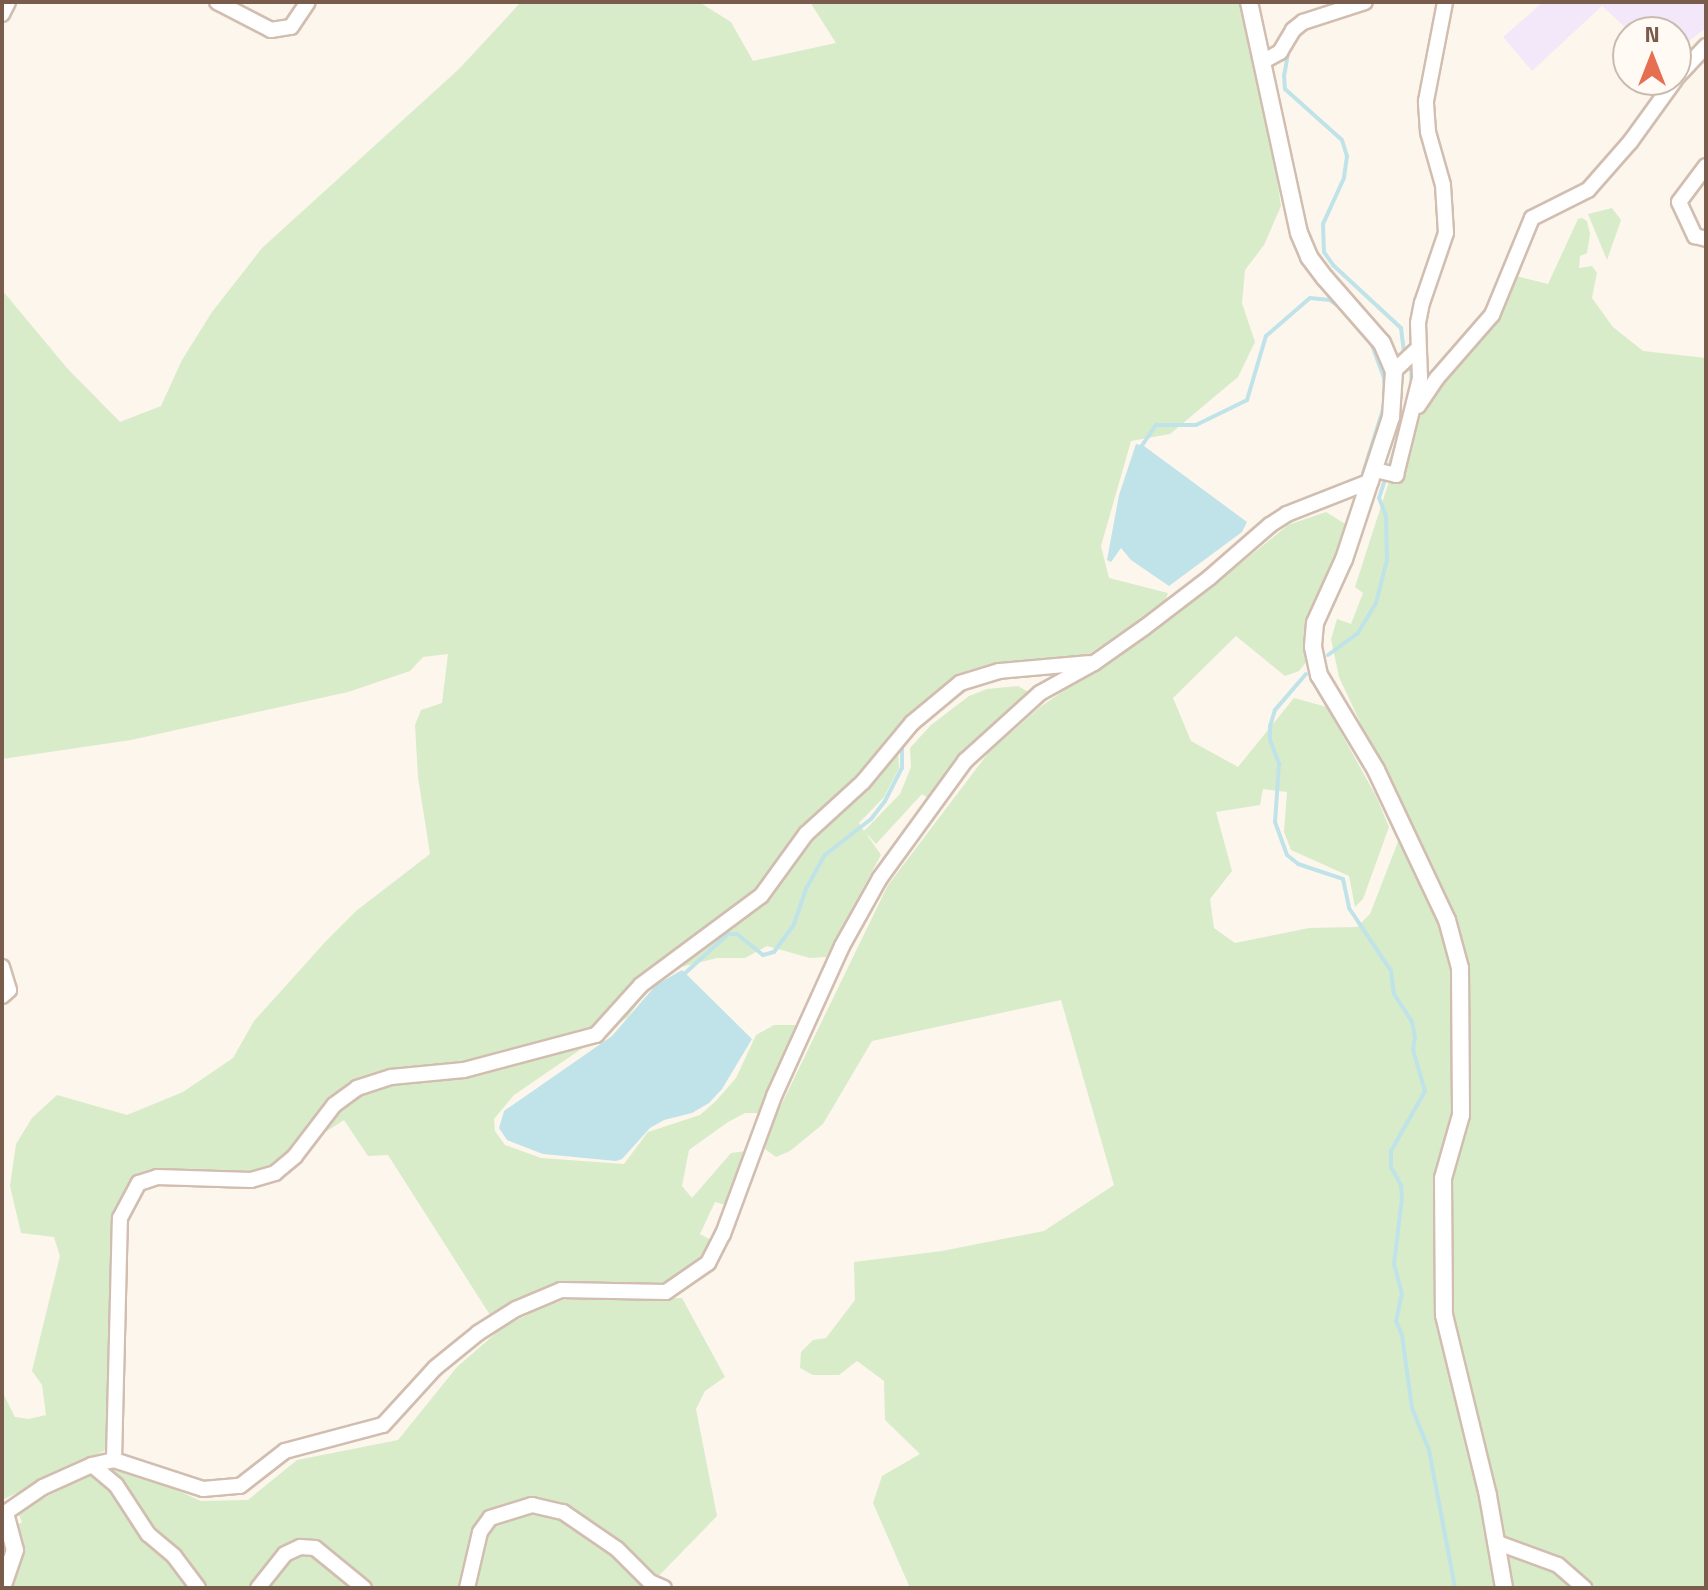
<!DOCTYPE html>
<style>
body{margin:0}
#map{position:relative;width:1708px;height:1590px;overflow:hidden;background:#fdf6ec;font-family:"Titillium Web",sans-serif}
div>[style]{position:absolute}
[style*='--x']{left:calc(var(--x)*1px);top:calc(var(--y)*1px);width:calc(var(--w)*1px);rotate:calc(var(--a)*1deg)}
.education>*{inset:0;background:#f3e8fa}
.green>*{inset:0;background:#d8ecc9}
.water>*{inset:0;background:#bfe3e8}
.stream>*{height:4px;margin:-2px;padding:0 2px;transform-origin:2px;border-radius:2px;background:#bfe3e8}
.roads{filter:drop-shadow(2px 0 #d1beb0) drop-shadow(-2px 0 #d1beb0) drop-shadow(0 2px #d1beb0) drop-shadow(0 -2px #d1beb0)}
.minor>*{height:14px;margin:-7px;padding:0 7px;transform-origin:7px;border-radius:7px;background:#fff}
.tertiary>*{height:16px;margin:-8px;padding:0 8px;transform-origin:8px;border-radius:8px;background:#fff}
span{translate:-50% -50%;white-space:nowrap;text-align:center;line-height:1.15;-webkit-text-stroke:8px #fffaf3;paint-order:stroke}
.frame{position:absolute;inset:0;border:4px solid #7a5c4d;pointer-events:none}
.north{position:absolute;left:1612px;top:16px;width:80px;height:80px;box-sizing:border-box;background:#fffaf3;border:2px solid #cabbb1;border-radius:50%;rotate:0deg;font-size:22px;font-weight:700;line-height:32px;text-align:center;color:#7a5c4d}
.north::after{content:'';display:block;margin:auto;width:28px;height:36px;background:#e76f51;clip-path:polygon(50% 0,100% 100%,50% 72%,0 100%)}
</style>
<div id="map">
<div class="education">
<div style="clip-path:polygon(1543px 2px,1706px 2px,1706px 28px,1676px 51px,1676px 32px,1630px 32px,1602px 6px,1532px 71px,1503px 37px)"></div>
</div>
<div class="green">
<div style="clip-path:polygon(521px 2px,699px 2px,731px 22px,753px 61px,836px 43px,810px 2px,1241px 2px,1269px 127px,1281px 206px,1264px 245px,1245px 270px,1242px 303px,1255px 342px,1238px 377px,1170px 434px,1131px 441px,1101px 546px,1109px 578px,1168px 593px,1164px 604px,1089px 654px,969px 670px,898px 741px,899px 768px,884px 797px,859px 823px,864px 831px,900px 794px,911px 767px,910px 748px,931px 725px,969px 696px,987px 689px,1018px 686px,1030px 693px,985px 732px,928px 798px,922px 794px,876px 844px,865px 832px,881px 855px,826px 957px,810px 958px,767px 946px,745px 958px,717px 958px,681px 967px,654px 980px,628px 1017px,514px 1095px,494px 1119px,495px 1131px,505px 1145px,541px 1158px,624px 1164px,648px 1132px,700px 1115px,716px 1101px,736px 1078px,756px 1035px,774px 1025px,799px 1025px,760px 1113px,745px 1113px,728px 1122px,689px 1150px,682px 1186px,692px 1198px,731px 1153px,746px 1151px,726px 1205px,715px 1202px,700px 1234px,713px 1241px,704px 1260px,663px 1284px,558px 1285px,490px 1315px,388px 1155px,368px 1156px,344px 1120px,281px 1161px,250px 1175px,175px 1170px,136px 1178px,120px 1203px,113px 1226px,106px 1450px,2px 1500px,2px 1391px,15px 1417px,29px 1419px,46px 1415px,42px 1385px,32px 1371px,60px 1256px,54px 1237px,21px 1233px,10px 1186px,16px 1144px,32px 1118px,57px 1095px,127px 1115px,183px 1092px,233px 1058px,254px 1021px,327px 940px,356px 911px,430px 854px,418px 777px,415px 725px,421px 710px,442px 703px,448px 654px,423px 657px,410px 671px,348px 692px,131px 740px,2px 759px,2px 290px,67px 368px,120px 422px,161px 406px,182px 360px,212px 312px,262px 248px,459px 69px)"></div>
<div style="clip-path:polygon(1612px 208px,1621px 220px,1607px 260px,1588px 214px)"></div>
<div style="clip-path:polygon(1582px 218px,1587px 221px,1590px 234px,1587px 253px,1580px 256px,1579px 268px,1592px 266px,1597px 273px,1592px 298px,1613px 327px,1643px 351px,1706px 358px,1706px 1588px,910px 1588px,873px 1503px,882px 1476px,920px 1454px,885px 1420px,884px 1381px,857px 1361px,839px 1375px,813px 1375px,800px 1368px,801px 1352px,813px 1340px,826px 1338px,855px 1300px,854px 1262px,942px 1251px,1044px 1231px,1114px 1185px,1061px 1000px,872px 1041px,823px 1124px,790px 1151px,776px 1157px,765px 1149px,770px 1128px,888px 885px,989px 752px,1040px 707px,1202px 595px,1288px 525px,1326px 512px,1347px 525px,1340px 553px,1309px 621px,1307px 661px,1299px 671px,1285px 676px,1236px 636px,1173px 698px,1191px 741px,1238px 767px,1294px 698px,1327px 707px,1377px 798px,1389px 827px,1363px 899px,1355px 907px,1349px 876px,1291px 850px,1284px 832px,1287px 792px,1263px 789px,1260px 805px,1216px 812px,1232px 871px,1210px 899px,1214px 928px,1235px 943px,1309px 928px,1357px 927px,1370px 914px,1406px 821px,1339px 677px,1331px 639px,1337px 619px,1351px 624px,1363px 593px,1355px 587px,1423px 376px,1446px 373px,1491px 326px,1516px 276px,1548px 284px,1578px 219px)"></div>
<div style="clip-path:polygon(570px 1298px,682px 1298px,725px 1377px,705px 1391px,696px 1409px,717px 1516px,647px 1588px,2px 1588px,2px 1535px,22px 1522px,18px 1512px,81px 1478px,114px 1468px,141px 1474px,201px 1501px,248px 1500px,297px 1460px,398px 1440px,457px 1367px,503px 1327px,545px 1306px)"></div>
</div>
<div class="water">
<div style="clip-path:polygon(1136px 444px,1144px 446px,1247px 522px,1242px 532px,1169px 586px,1131px 560px,1121px 548px,1111px 562px,1107px 560px,1119px 495px)"></div>
<div style="clip-path:polygon(682px 970px,752px 1039px,722px 1089px,709px 1103px,692px 1113px,664px 1120px,650px 1128px,622px 1159px,616px 1161px,543px 1154px,507px 1140px,499px 1128px,504px 1111px,612px 1036px,656px 985px)"></div>
</div>
<div class="stream">
<div style="--x:1289;--y:48;--w:27;--a:100"></div>
<div style="--x:1284;--y:75;--w:14;--a:86"></div>
<div style="--x:1285;--y:89;--w:76;--a:41.8"></div>
<div style="--x:1342;--y:140;--w:17;--a:73"></div>
<div style="--x:1347;--y:156;--w:22;--a:98"></div>
<div style="--x:1344;--y:178;--w:51;--a:114.5"></div>
<div style="--x:1323;--y:224;--w:28;--a:88"></div>
<div style="--x:1324;--y:252;--w:16;--a:55"></div>
<div style="--x:1333;--y:265;--w:93;--a:42.8"></div>
<div style="--x:1401;--y:328;--w:24;--a:83"></div>
<div style="--x:1404;--y:352;--w:18;--a:68"></div>
<div style="--x:1411;--y:369;--w:19;--a:87"></div>
<div style="--x:1356;--y:326;--w:25;--a:50"></div>
<div style="--x:1372;--y:345;--w:35;--a:70"></div>
<div style="--x:1384;--y:378;--w:25;--a:88"></div>
<div style="--x:1385;--y:403;--w:73;--a:107.4"></div>
<div style="--x:1141;--y:447;--w:27;--a:-56"></div>
<div style="--x:1156;--y:425;--w:40;--a:0"></div>
<div style="--x:1196;--y:425;--w:57;--a:-26.1"></div>
<div style="--x:1247;--y:400;--w:67;--a:-73.5"></div>
<div style="--x:1266;--y:336;--w:58;--a:-40.8"></div>
<div style="--x:1310;--y:298;--w:20;--a:6"></div>
<div style="--x:1330;--y:300;--w:12;--a:35"></div>
<div style="--x:1389;--y:468;--w:30;--a:-73"></div>
<div style="--x:1328;--y:655;--w:37;--a:-36"></div>
<div style="--x:1358;--y:633;--w:35;--a:-59"></div>
<div style="--x:1376;--y:603;--w:44;--a:-75.7"></div>
<div style="--x:1387;--y:560;--w:44;--a:-91.3"></div>
<div style="--x:1386;--y:516;--w:19;--a:-111"></div>
<div style="--x:1379;--y:498;--w:22;--a:-72"></div>
<div style="--x:1306;--y:674;--w:48;--a:130.7"></div>
<div style="--x:1275;--y:710;--w:17;--a:107"></div>
<div style="--x:1270;--y:726;--w:14;--a:90"></div>
<div style="--x:1270;--y:740;--w:26;--a:69"></div>
<div style="--x:1279;--y:764;--w:58;--a:93.9"></div>
<div style="--x:1275;--y:822;--w:35;--a:70"></div>
<div style="--x:1287;--y:855;--w:14;--a:39"></div>
<div style="--x:1298;--y:864;--w:47;--a:18.4"></div>
<div style="--x:1343;--y:879;--w:30;--a:78"></div>
<div style="--x:1349;--y:908;--w:76;--a:56.3"></div>
<div style="--x:1391;--y:971;--w:23;--a:83"></div>
<div style="--x:1394;--y:994;--w:33;--a:57"></div>
<div style="--x:1412;--y:1022;--w:15;--a:79"></div>
<div style="--x:1415;--y:1037;--w:13;--a:99"></div>
<div style="--x:1413;--y:1050;--w:43;--a:73.7"></div>
<div style="--x:1425;--y:1091;--w:69;--a:119.5"></div>
<div style="--x:1391;--y:1151;--w:16;--a:90"></div>
<div style="--x:1391;--y:1167;--w:21;--a:61"></div>
<div style="--x:1401;--y:1185;--w:13;--a:86"></div>
<div style="--x:1402;--y:1198;--w:66;--a:96.9"></div>
<div style="--x:1394;--y:1264;--w:30;--a:75"></div>
<div style="--x:1402;--y:1293;--w:29;--a:102"></div>
<div style="--x:1396;--y:1321;--w:15;--a:67"></div>
<div style="--x:1402;--y:1335;--w:74;--a:82.2"></div>
<div style="--x:1412;--y:1408;--w:45;--a:68"></div>
<div style="--x:1429;--y:1450;--w:140;--a:79.3"></div>
<div style="--x:948;--y:702;--w:27;--a:-36"></div>
<div style="--x:682;--y:976;--w:62;--a:-42.4"></div>
<div style="--x:728;--y:934;--w:9;--a:0"></div>
<div style="--x:737;--y:934;--w:33;--a:39"></div>
<div style="--x:763;--y:955;--w:11;--a:-15"></div>
<div style="--x:774;--y:952;--w:34;--a:-54"></div>
<div style="--x:794;--y:924;--w:39;--a:-71"></div>
<div style="--x:807;--y:887;--w:37;--a:-61"></div>
<div style="--x:825;--y:855;--w:58;--a:-38"></div>
<div style="--x:871;--y:819;--w:23;--a:-52"></div>
<div style="--x:885;--y:801;--w:37;--a:-63"></div>
<div style="--x:902;--y:768;--w:26;--a:-90"></div>
</div>
<div class="roads">
<div class="minor">
<div style="--x:217;--y:2;--w:61;--a:27.4"></div>
<div style="--x:271;--y:30;--w:20;--a:-9"></div>
<div style="--x:291;--y:27;--w:30;--a:-56"></div>
<div style="--x:2;--y:14;--w:13;--a:-63"></div>
<div style="--x:1262;--y:62;--w:21;--a:-29"></div>
<div style="--x:1280;--y:52;--w:26;--a:-59"></div>
<div style="--x:1293;--y:30;--w:13;--a:-39"></div>
<div style="--x:1303;--y:22;--w:65;--a:-17.9"></div>
<div style="--x:1676;--y:78;--w:44;--a:-46.8"></div>
<div style="--x:1706;--y:166;--w:45;--a:126.9"></div>
<div style="--x:1679;--y:202;--w:38;--a:65"></div>
<div style="--x:1695;--y:236;--w:11;--a:15"></div>
<div style="--x:1394;--y:371;--w:33;--a:-43"></div>
<div style="--x:1418;--y:406;--w:34;--a:-56"></div>
<div style="--x:1437;--y:378;--w:84;--a:-48.9"></div>
<div style="--x:1492;--y:315;--w:105;--a:-67.6"></div>
<div style="--x:1532;--y:218;--w:63;--a:-26.6"></div>
<div style="--x:1588;--y:190;--w:65;--a:-48.7"></div>
<div style="--x:1631;--y:141;--w:75;--a:-54.2"></div>
<div style="--x:1375;--y:470;--w:22;--a:13"></div>
<div style="--x:1396;--y:475;--w:100;--a:-76.1"></div>
<div style="--x:1420;--y:378;--w:55;--a:-92.1"></div>
<div style="--x:1418;--y:323;--w:20;--a:-79"></div>
<div style="--x:1422;--y:303;--w:74;--a:-71.1"></div>
<div style="--x:1446;--y:233;--w:48;--a:-93.6"></div>
<div style="--x:1443;--y:185;--w:55;--a:-105.8"></div>
<div style="--x:1428;--y:132;--w:31;--a:-94"></div>
<div style="--x:1426;--y:101;--w:101;--a:-79.1"></div>
<div style="--x:2;--y:967;--w:24;--a:73"></div>
<div style="--x:9;--y:990;--w:9;--a:139"></div>
<div style="--x:114;--y:1460;--w:242;--a:-88.6"></div>
<div style="--x:120;--y:1218;--w:40;--a:-62"></div>
<div style="--x:139;--y:1183;--w:19;--a:-18"></div>
<div style="--x:157;--y:1177;--w:94;--a:1.8"></div>
<div style="--x:251;--y:1180;--w:25;--a:-16"></div>
<div style="--x:275;--y:1173;--w:26;--a:-40"></div>
<div style="--x:295;--y:1156;--w:64;--a:-52.6"></div>
<div style="--x:334;--y:1105;--w:29;--a:-36"></div>
<div style="--x:357;--y:1088;--w:36;--a:-18"></div>
<div style="--x:391;--y:1077;--w:73;--a:-5.5"></div>
<div style="--x:464;--y:1070;--w:137;--a:-14.9"></div>
<div style="--x:596;--y:1035;--w:67;--a:-48"></div>
<div style="--x:641;--y:985;--w:149;--a:-36.6"></div>
<div style="--x:761;--y:896;--w:77;--a:-54"></div>
<div style="--x:806;--y:834;--w:77;--a:-42.4"></div>
<div style="--x:863;--y:782;--w:77;--a:-50.3"></div>
<div style="--x:912;--y:723;--w:62;--a:-39.8"></div>
<div style="--x:960;--y:683;--w:41;--a:-17.1"></div>
<div style="--x:999;--y:671;--w:90;--a:-5.1"></div>
<div style="--x:92;--y:1465;--w:31;--a:40"></div>
<div style="--x:116;--y:1485;--w:59;--a:56.9"></div>
<div style="--x:148;--y:1534;--w:34;--a:40"></div>
<div style="--x:174;--y:1556;--w:40;--a:53"></div>
<div style="--x:5;--y:1513;--w:46;--a:-34.4"></div>
<div style="--x:43;--y:1487;--w:54;--a:-24.2"></div>
<div style="--x:92;--y:1465;--w:23;--a:-13"></div>
<div style="--x:114;--y:1460;--w:94;--a:18"></div>
<div style="--x:203;--y:1489;--w:37;--a:-5"></div>
<div style="--x:240;--y:1486;--w:57;--a:-37.9"></div>
<div style="--x:285;--y:1451;--w:101;--a:-14.9"></div>
<div style="--x:383;--y:1425;--w:77;--a:-47.6"></div>
<div style="--x:435;--y:1368;--w:55;--a:-39.1"></div>
<div style="--x:478;--y:1333;--w:45;--a:-32.3"></div>
<div style="--x:516;--y:1309;--w:49;--a:-22.9"></div>
<div style="--x:561;--y:1290;--w:105;--a:1.1"></div>
<div style="--x:666;--y:1292;--w:51;--a:-34.6"></div>
<div style="--x:708;--y:1263;--w:33;--a:-63"></div>
<div style="--x:723;--y:1234;--w:147;--a:-69.7"></div>
<div style="--x:774;--y:1096;--w:165;--a:-65.6"></div>
<div style="--x:842;--y:946;--w:78;--a:-60.8"></div>
<div style="--x:880;--y:878;--w:145;--a:-54"></div>
<div style="--x:965;--y:761;--w:101;--a:-42.2"></div>
<div style="--x:1040;--y:693;--w:62;--a:-29.1"></div>
<div style="--x:1094;--y:663;--w:62;--a:-35.2"></div>
<div style="--x:1145;--y:627;--w:81;--a:-37.4"></div>
<div style="--x:1209;--y:578;--w:81;--a:-41"></div>
<div style="--x:1270;--y:525;--w:20;--a:-33"></div>
<div style="--x:1287;--y:514;--w:90;--a:-21.4"></div>
<div style="--x:1498;--y:1543;--w:64;--a:20.1"></div>
<div style="--x:1558;--y:1565;--w:35;--a:41"></div>
<div style="--x:258;--y:1588;--w:43;--a:-51.5"></div>
<div style="--x:285;--y:1554;--w:17;--a:-25"></div>
<div style="--x:300;--y:1547;--w:15;--a:4"></div>
<div style="--x:315;--y:1548;--w:63;--a:39.2"></div>
<div style="--x:467;--y:1588;--w:57;--a:-76.9"></div>
<div style="--x:480;--y:1532;--w:17;--a:-54"></div>
<div style="--x:490;--y:1518;--w:44;--a:-17.2"></div>
<div style="--x:532;--y:1505;--w:32;--a:13"></div>
<div style="--x:563;--y:1512;--w:65;--a:34.4"></div>
<div style="--x:617;--y:1549;--w:47;--a:45"></div>
<div style="--x:650;--y:1582;--w:15;--a:23"></div>
</div>
<div class="tertiary">
<div style="--x:1249;--y:2;--w:236;--a:77.8"></div>
<div style="--x:1299;--y:233;--w:26;--a:67"></div>
<div style="--x:1309;--y:257;--w:26;--a:53"></div>
<div style="--x:1325;--y:278;--w:86;--a:48.8"></div>
<div style="--x:1382;--y:343;--w:30;--a:67"></div>
<div style="--x:1394;--y:371;--w:46;--a:93.7"></div>
<div style="--x:1391;--y:417;--w:150;--a:108.3"></div>
<div style="--x:1344;--y:559;--w:70;--a:114.4"></div>
<div style="--x:1315;--y:623;--w:24;--a:95"></div>
<div style="--x:1313;--y:647;--w:29;--a:78"></div>
<div style="--x:1319;--y:675;--w:111;--a:59"></div>
<div style="--x:1376;--y:770;--w:166;--a:64.7"></div>
<div style="--x:1447;--y:920;--w:50;--a:74.8"></div>
<div style="--x:1460;--y:968;--w:147;--a:89.6"></div>
<div style="--x:1461;--y:1115;--w:66;--a:105.9"></div>
<div style="--x:1443;--y:1178;--w:137;--a:89.6"></div>
<div style="--x:1444;--y:1315;--w:186;--a:76.3"></div>
<div style="--x:1488;--y:1496;--w:93;--a:80.1"></div>
<div style="--x:2;--y:1513;--w:3;--a:0"></div>
<div style="--x:5;--y:1513;--w:38;--a:75"></div>
<div style="--x:15;--y:1550;--w:40;--a:108.9"></div>
</div>
</div>
<div class="frame"></div>
<div class="north">N</div>
</div>
